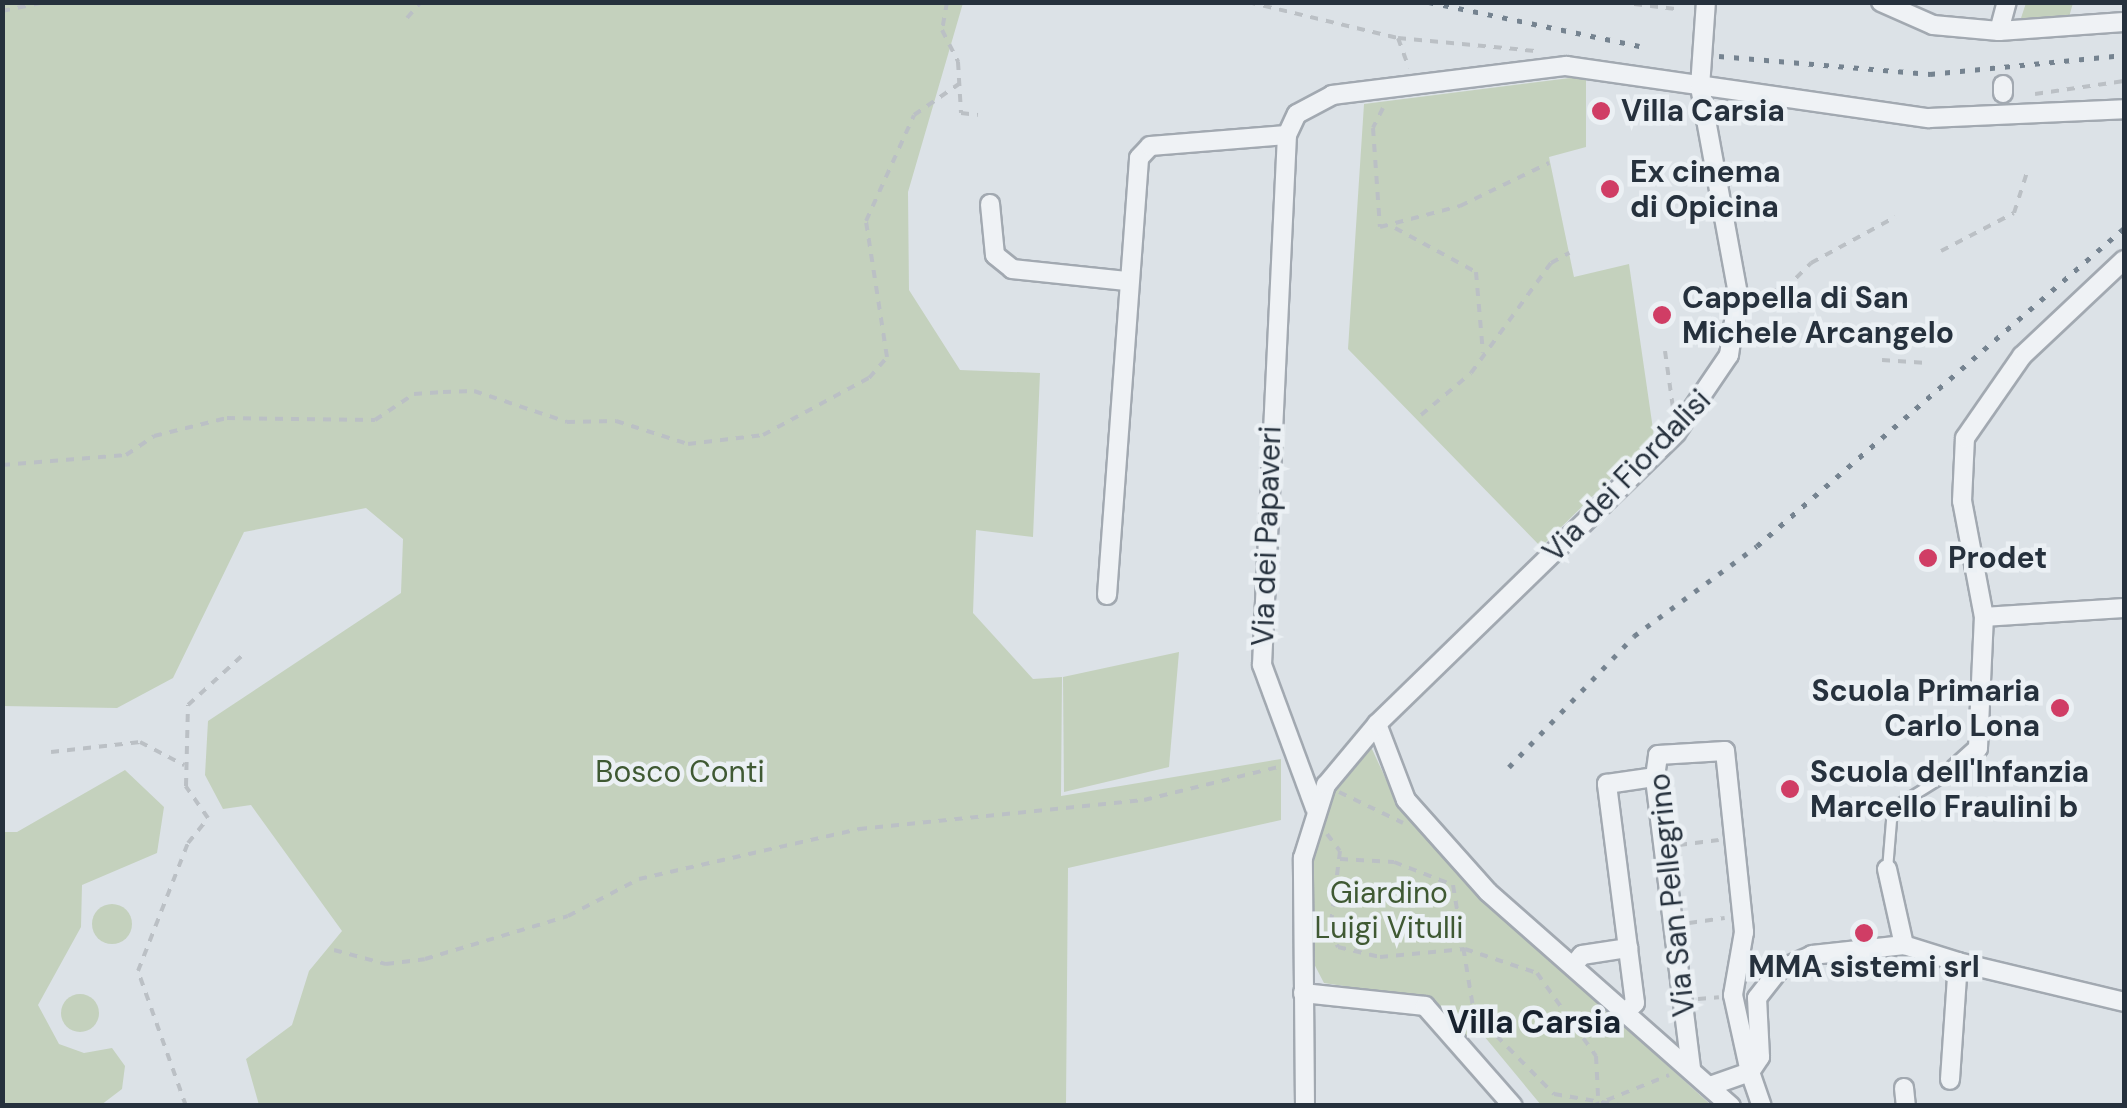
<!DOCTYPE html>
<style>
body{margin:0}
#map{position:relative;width:2127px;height:1108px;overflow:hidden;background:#dce2e7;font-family:"DM Sans",sans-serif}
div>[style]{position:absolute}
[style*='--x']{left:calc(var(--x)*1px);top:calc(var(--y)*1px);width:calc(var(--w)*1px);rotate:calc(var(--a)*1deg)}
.green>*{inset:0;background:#c4d1bd}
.round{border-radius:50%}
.path>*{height:4px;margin-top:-2px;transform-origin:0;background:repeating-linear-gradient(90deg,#bbc0c5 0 8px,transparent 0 16px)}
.roads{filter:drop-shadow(2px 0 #a2a9b1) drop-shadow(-2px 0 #a2a9b1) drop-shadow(0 2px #a2a9b1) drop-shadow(0 -2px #a2a9b1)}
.lane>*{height:9px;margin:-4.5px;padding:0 4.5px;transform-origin:4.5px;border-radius:4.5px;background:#eff2f5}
.street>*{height:18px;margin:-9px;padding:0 9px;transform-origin:9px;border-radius:9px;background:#eff2f5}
.rail>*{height:5px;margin-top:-2.5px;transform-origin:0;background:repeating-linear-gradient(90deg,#758390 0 5px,transparent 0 15px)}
.dots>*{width:28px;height:28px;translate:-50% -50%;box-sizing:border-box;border:5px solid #ebf0f4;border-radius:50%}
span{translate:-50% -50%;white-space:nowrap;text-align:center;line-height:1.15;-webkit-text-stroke:9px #ebf0f4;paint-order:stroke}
.poi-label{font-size:30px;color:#26313d;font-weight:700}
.left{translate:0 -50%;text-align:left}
.right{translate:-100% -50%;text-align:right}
.street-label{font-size:30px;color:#26313d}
.park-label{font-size:30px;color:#3f5933}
.neighbourhood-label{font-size:32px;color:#18222e;font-weight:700}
.frame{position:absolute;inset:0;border:5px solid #26313d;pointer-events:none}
</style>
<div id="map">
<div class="green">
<div style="clip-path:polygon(3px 2px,963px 3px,908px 192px,909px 290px,960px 370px,1040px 373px,1033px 537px,976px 530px,973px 613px,1033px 679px,1062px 677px,1061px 796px,1281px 759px,1281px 820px,1068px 868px,1066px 1105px,259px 1105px,246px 1059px,292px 1025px,309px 971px,342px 931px,251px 805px,223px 809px,205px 775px,208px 721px,401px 593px,403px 539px,366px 508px,244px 532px,173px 678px,117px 708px,3px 706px)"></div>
<div style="clip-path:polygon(2026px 3px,2026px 2px,2073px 3px,2069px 17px,2021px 18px)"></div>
<div style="clip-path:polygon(1586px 76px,1586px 147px,1549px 157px,1574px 277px,1629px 264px,1654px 436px,1541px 547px,1348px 349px,1364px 104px)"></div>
<div style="clip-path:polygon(1179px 652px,1169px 767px,1064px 792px,1063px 677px)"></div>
<div style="clip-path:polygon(1371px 747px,1398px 805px,1485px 900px,1711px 1105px,1541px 1105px,1479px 1030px,1467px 1038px,1428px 999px,1324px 983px,1312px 960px,1312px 849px,1342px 773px)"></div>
<div style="clip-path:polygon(125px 770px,164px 807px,157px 853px,82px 885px,81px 927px,38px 1005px,59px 1044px,84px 1053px,112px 1048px,125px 1066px,122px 1089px,101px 1105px,3px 1105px,3px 832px,17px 832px)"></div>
<div class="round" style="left:92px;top:904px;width:40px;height:40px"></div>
<div class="round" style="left:61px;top:994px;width:38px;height:38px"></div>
</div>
<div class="path">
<div style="--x:947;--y:2;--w:28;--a:100"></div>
<div style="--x:942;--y:30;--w:36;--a:63"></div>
<div style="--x:958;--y:62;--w:51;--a:86.6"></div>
<div style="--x:961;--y:113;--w:17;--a:7"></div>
<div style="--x:1248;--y:2;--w:154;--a:13.5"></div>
<div style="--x:1398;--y:38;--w:32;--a:70"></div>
<div style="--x:1618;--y:2;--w:58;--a:6.9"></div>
<div style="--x:2;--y:11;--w:44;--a:-11.8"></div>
<div style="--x:407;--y:18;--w:21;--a:-49"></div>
<div style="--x:1398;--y:38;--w:138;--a:5.4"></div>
<div style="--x:2035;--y:94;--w:90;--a:-8.3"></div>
<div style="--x:1383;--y:108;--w:22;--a:117"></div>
<div style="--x:1373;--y:128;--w:99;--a:86"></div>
<div style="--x:1380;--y:227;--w:83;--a:-14.7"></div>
<div style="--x:1460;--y:206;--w:99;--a:-25.8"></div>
<div style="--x:1395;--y:228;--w:92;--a:28.5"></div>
<div style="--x:1476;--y:272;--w:81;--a:85.1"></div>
<div style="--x:1941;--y:251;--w:82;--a:-27.5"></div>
<div style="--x:2014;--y:213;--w:46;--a:-72.3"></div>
<div style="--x:1753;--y:294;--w:32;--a:-9"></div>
<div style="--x:1785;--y:289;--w:37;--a:-45"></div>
<div style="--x:1811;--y:263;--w:96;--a:-28.7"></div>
<div style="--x:1665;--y:351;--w:58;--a:82"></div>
<div style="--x:1882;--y:360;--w:45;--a:3.8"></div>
<div style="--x:1421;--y:415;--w:65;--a:-40"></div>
<div style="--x:1471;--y:373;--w:136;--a:-54"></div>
<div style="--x:1551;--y:263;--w:21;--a:-29"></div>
<div style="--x:2;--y:465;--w:124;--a:-4.6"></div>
<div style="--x:126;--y:455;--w:34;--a:-34"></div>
<div style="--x:154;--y:436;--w:75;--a:-13.9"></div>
<div style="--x:227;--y:418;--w:148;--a:0.8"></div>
<div style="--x:375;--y:420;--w:47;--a:-33.7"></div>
<div style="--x:414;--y:394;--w:29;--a:-4"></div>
<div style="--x:443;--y:392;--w:31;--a:-2"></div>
<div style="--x:474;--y:391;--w:98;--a:18.4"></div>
<div style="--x:567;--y:422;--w:49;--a:-1.2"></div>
<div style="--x:616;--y:421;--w:76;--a:17.7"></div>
<div style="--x:688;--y:444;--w:76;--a:-6.8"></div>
<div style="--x:763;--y:435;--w:120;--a:-28.3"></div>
<div style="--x:869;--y:378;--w:28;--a:-49"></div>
<div style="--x:887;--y:357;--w:138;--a:-98.8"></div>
<div style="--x:866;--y:221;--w:116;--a:-65.6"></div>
<div style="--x:914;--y:115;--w:55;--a:-34.6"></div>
<div style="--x:51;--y:752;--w:90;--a:-6.4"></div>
<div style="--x:140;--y:742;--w:50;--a:27.6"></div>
<div style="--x:1339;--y:792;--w:71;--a:25.8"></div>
<div style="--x:1327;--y:834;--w:21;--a:53"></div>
<div style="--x:1340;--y:851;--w:80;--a:97.2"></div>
<div style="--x:1330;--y:930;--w:19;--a:65"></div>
<div style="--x:1338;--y:947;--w:43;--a:13.4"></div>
<div style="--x:1380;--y:957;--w:85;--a:-5.4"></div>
<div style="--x:1465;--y:949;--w:76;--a:18.4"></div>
<div style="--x:1537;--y:973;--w:102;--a:54.6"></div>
<div style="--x:1596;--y:1056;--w:40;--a:87.1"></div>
<div style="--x:1679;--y:845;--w:40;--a:-7.1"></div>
<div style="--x:1340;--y:859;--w:54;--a:3.2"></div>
<div style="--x:1394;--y:862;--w:63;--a:21.3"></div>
<div style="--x:1453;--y:885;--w:130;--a:80.7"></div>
<div style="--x:1474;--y:1013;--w:114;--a:45.4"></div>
<div style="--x:1554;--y:1094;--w:72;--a:9.6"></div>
<div style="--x:1689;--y:923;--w:36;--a:-8"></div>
<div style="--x:334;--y:950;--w:54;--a:15.1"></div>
<div style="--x:386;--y:964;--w:39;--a:-7"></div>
<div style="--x:425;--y:959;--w:149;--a:-16.7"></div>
<div style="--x:568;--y:916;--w:80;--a:-27.5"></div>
<div style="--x:639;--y:879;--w:226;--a:-12.8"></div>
<div style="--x:859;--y:829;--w:286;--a:-5.8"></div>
<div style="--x:1144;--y:800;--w:142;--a:-13.8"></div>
<div style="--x:1698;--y:999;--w:21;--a:-5"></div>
<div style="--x:186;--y:1106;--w:143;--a:-109.6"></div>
<div style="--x:138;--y:971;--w:137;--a:-68.7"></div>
<div style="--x:188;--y:843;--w:32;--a:-51"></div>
<div style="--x:208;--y:818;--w:39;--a:-125"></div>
<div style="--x:186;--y:786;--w:81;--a:-88.6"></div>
<div style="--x:188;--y:705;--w:79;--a:-42.4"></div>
<div style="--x:1592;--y:1106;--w:83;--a:-21.9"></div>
</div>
<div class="roads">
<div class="lane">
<div style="--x:1887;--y:869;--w:61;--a:-85.3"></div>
<div style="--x:1892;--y:808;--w:74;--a:-31.8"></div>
</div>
<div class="street">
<div style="--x:1881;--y:2;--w:57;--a:23.9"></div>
<div style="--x:1933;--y:25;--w:66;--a:5.2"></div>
<div style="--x:1999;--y:31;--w:125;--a:-4.1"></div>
<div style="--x:1999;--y:31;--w:30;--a:-75"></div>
<div style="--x:2003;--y:85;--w:8;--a:90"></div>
<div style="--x:990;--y:204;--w:51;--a:84.4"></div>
<div style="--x:995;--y:255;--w:22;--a:39"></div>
<div style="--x:1012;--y:269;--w:115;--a:6"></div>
<div style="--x:1107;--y:595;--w:438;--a:-85.8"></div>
<div style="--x:1139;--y:158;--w:16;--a:-47"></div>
<div style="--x:1150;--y:146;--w:137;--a:-4.6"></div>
<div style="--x:1984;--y:617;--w:140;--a:-3.7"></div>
<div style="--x:1377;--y:724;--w:81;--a:69.1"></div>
<div style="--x:1406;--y:800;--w:123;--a:48.3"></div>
<div style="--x:1488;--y:892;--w:324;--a:41.4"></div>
<div style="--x:1955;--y:769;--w:31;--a:-42"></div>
<div style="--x:1978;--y:748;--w:131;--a:-87.4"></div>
<div style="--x:1984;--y:617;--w:118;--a:-100.7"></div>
<div style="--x:1962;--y:501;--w:63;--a:-87.3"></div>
<div style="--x:1965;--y:438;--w:100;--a:-55.2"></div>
<div style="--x:2022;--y:356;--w:140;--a:-43.3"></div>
<div style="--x:1315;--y:808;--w:153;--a:-110.3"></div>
<div style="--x:1262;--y:665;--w:531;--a:-87.3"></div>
<div style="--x:1287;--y:135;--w:23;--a:-65"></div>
<div style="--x:1297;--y:114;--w:40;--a:-28"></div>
<div style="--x:1332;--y:95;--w:236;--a:-7.1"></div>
<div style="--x:1566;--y:66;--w:367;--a:8.2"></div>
<div style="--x:1929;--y:118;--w:195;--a:-2.6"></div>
<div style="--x:1887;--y:869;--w:78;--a:77.4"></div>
<div style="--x:1958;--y:962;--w:171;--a:13.5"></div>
<div style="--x:1573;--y:966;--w:14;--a:-51"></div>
<div style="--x:1582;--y:955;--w:47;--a:-8.7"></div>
<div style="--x:1303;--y:993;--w:123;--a:6.1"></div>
<div style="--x:1425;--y:1006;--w:133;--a:48.7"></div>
<div style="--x:1627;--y:1011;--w:11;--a:-45"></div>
<div style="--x:1635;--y:1003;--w:221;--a:-97.3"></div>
<div style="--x:1607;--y:784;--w:49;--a:-8.3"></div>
<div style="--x:1691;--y:1068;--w:293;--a:-97.1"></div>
<div style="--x:1655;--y:777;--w:22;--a:-82"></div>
<div style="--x:1658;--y:755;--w:67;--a:-3.4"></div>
<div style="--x:1725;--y:751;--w:182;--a:84"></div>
<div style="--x:1744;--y:932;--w:64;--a:99.9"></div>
<div style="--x:1733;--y:995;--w:79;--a:77.6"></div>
<div style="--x:1750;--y:1072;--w:18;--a:-56"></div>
<div style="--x:1760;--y:1057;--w:59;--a:-92.9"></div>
<div style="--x:1757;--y:998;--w:36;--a:-52"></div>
<div style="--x:1779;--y:970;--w:36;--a:-24"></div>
<div style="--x:1812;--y:955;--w:93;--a:-6.2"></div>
<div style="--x:1904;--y:945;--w:57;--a:17.5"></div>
<div style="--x:1958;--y:962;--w:118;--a:93.9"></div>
<div style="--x:1710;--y:1086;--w:42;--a:-19.3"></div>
<div style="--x:1750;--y:1072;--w:36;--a:71"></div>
<div style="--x:1904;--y:1088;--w:18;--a:84"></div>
<div style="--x:1305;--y:1106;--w:248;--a:-90.5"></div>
<div style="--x:1303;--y:858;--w:77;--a:-72.5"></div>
<div style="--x:1326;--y:785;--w:80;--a:-50.1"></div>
<div style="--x:1377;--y:724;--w:417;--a:-44.2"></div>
<div style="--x:1676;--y:433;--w:94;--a:-55.8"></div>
<div style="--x:1729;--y:355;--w:62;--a:-81.6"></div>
<div style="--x:1738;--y:294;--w:210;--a:-100.4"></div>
<div style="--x:1700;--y:87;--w:85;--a:-86"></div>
</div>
</div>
<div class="rail">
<div style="--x:1429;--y:2;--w:215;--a:11.8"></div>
<div style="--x:1719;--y:56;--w:212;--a:4.9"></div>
<div style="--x:1930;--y:74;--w:195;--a:-5.6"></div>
<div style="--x:1509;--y:767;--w:181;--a:-46.3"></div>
<div style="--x:1634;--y:636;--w:152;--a:-36.2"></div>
<div style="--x:1757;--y:546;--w:486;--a:-40.9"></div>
</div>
<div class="dots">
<div style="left:1601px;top:111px;background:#d03d65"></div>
<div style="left:1610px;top:189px;background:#d03d65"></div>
<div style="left:1662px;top:315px;background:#d03d65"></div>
<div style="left:1928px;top:558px;background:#d03d65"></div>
<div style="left:2060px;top:708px;background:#d03d65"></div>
<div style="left:1790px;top:789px;background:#d03d65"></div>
<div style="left:1864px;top:933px;background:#d03d65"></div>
</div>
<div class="poi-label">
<span class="left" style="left:1621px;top:111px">Villa Carsia</span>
<span class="left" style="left:1630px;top:189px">Ex cinema<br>di Opicina</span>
<span class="left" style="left:1682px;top:315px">Cappella di San<br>Michele Arcangelo</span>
<span class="left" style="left:1948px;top:558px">Prodet</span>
<span class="right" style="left:2040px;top:708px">Scuola Primaria<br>Carlo Lona</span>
<span class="left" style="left:1810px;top:789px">Scuola dell'Infanzia<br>Marcello Fraulini b</span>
<span style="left:1864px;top:967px">MMA sistemi srl</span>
</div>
<div class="street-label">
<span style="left:1627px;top:476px;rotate:-46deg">Via dei Fiordalisi</span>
<span style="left:1267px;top:536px;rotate:-88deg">Via dei Papaveri</span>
<span style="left:1672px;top:895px;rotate:-96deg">Via San Pellegrino</span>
</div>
<div class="park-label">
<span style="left:680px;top:772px">Bosco Conti</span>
<span style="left:1389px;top:910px">Giardino<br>Luigi Vitulli</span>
</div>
<div class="neighbourhood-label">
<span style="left:1534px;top:1022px">Villa Carsia</span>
</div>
<div class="frame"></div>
</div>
